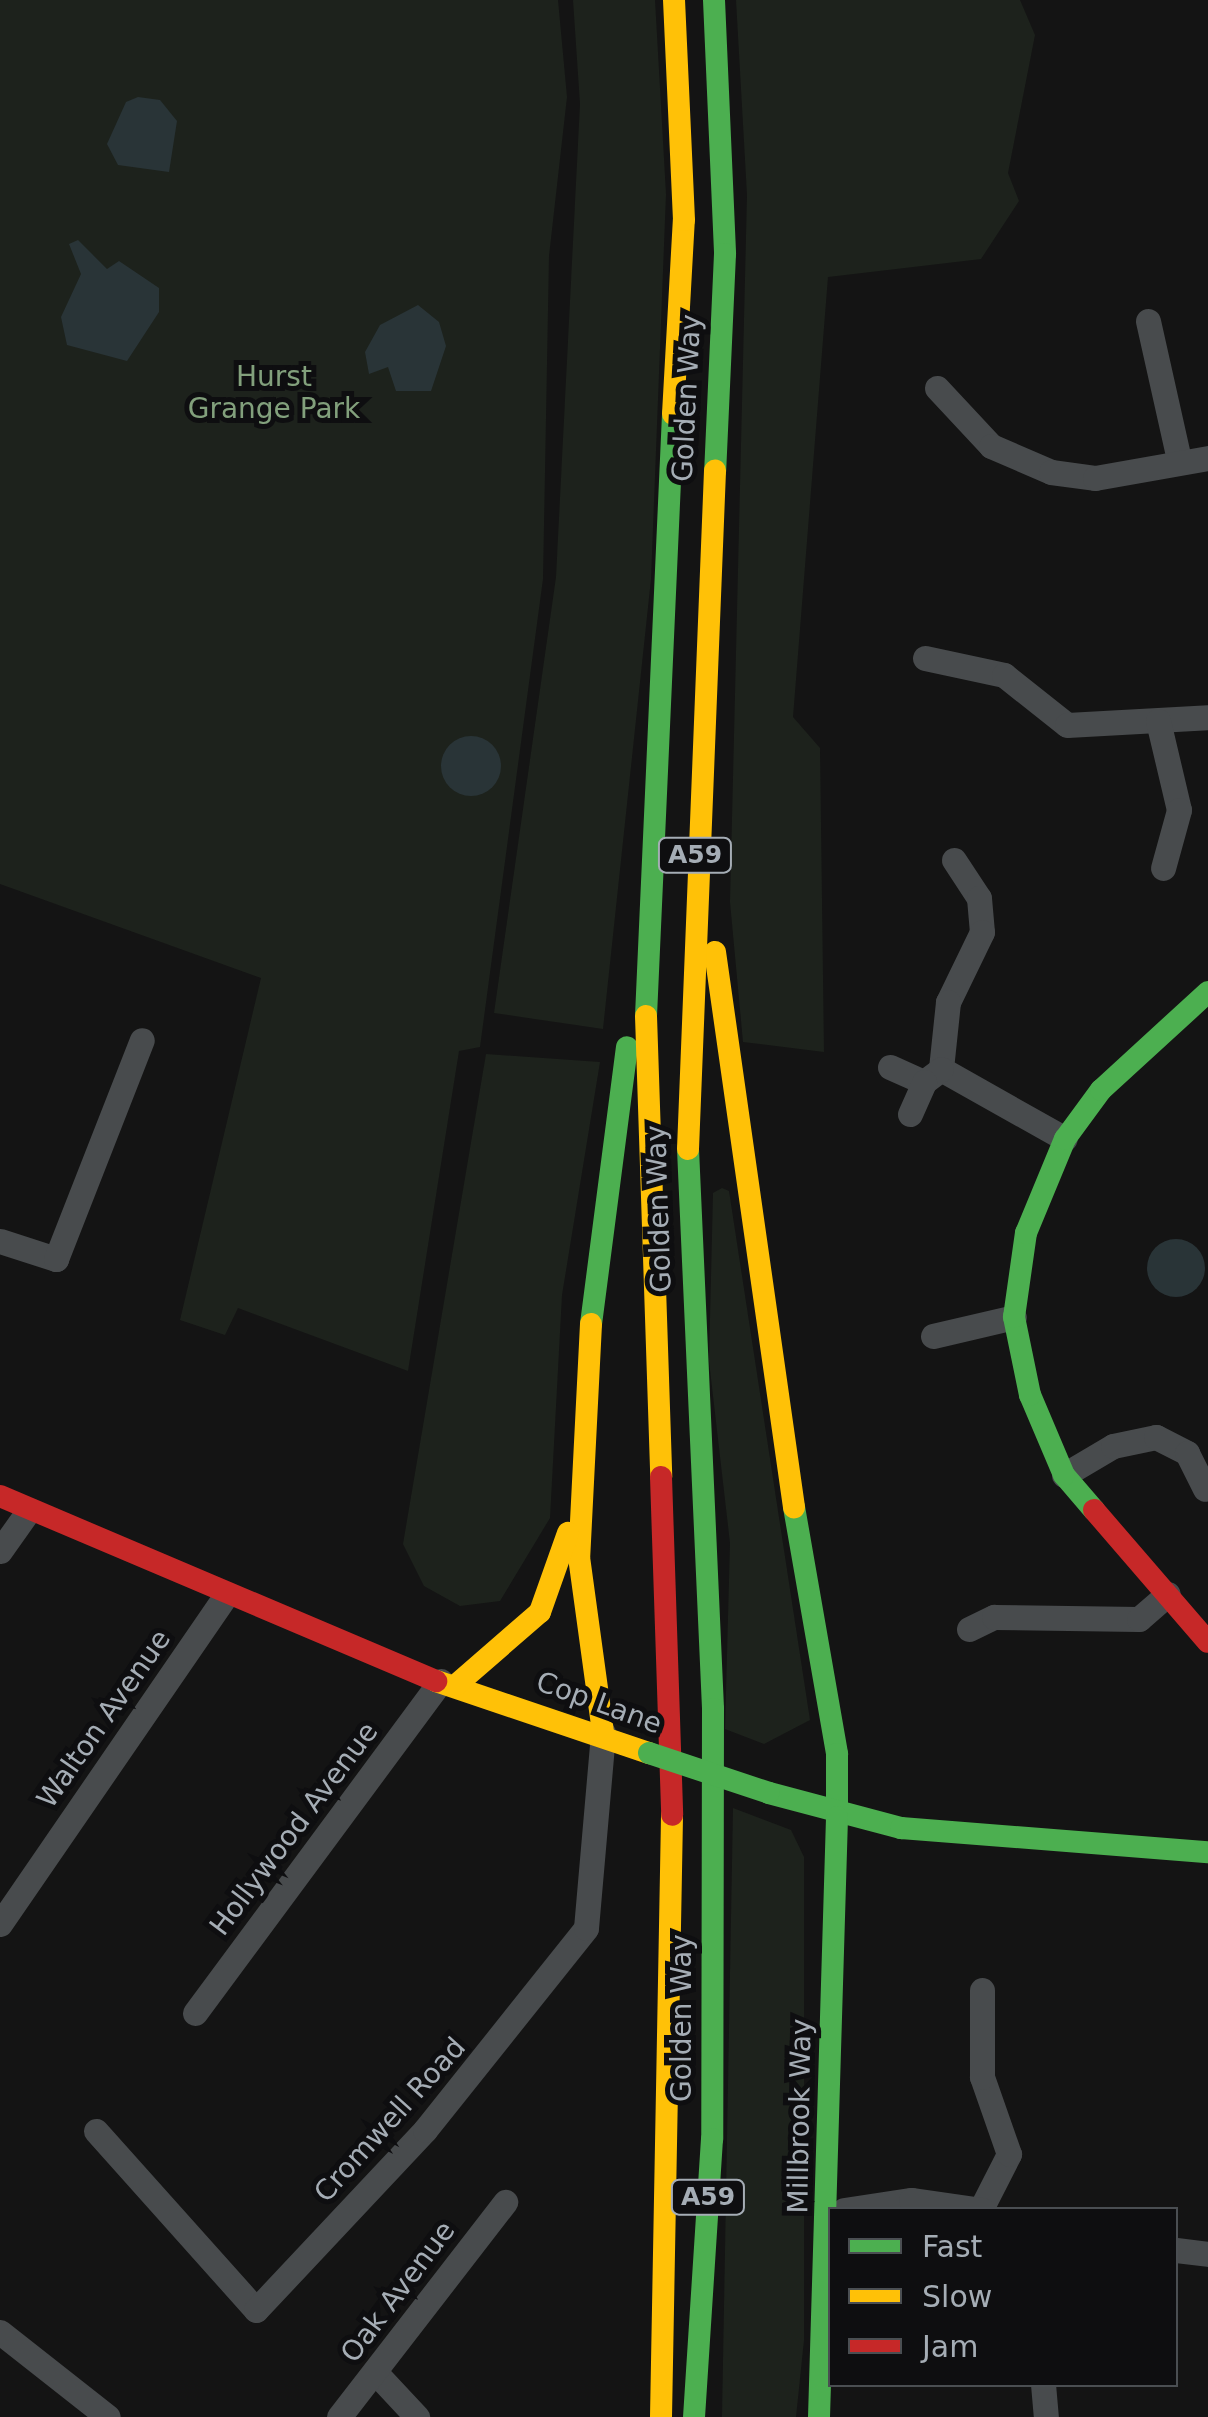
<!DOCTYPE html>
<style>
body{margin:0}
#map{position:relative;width:1208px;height:2417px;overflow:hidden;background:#141414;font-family:"DejaVu Sans",sans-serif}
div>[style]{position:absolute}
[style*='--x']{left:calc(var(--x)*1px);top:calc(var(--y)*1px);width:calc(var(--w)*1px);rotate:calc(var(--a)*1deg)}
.green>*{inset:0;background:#1d221c}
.water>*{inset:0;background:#293437}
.round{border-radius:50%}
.street>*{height:25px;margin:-12.5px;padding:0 12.5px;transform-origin:12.5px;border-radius:12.5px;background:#484b4d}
.fast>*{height:22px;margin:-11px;padding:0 11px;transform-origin:11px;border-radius:11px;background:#4caf50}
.slow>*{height:22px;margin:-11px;padding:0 11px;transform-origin:11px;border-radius:11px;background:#ffc107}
.jam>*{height:22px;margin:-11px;padding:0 11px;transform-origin:11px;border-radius:11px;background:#c62828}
.fast-bridge>*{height:22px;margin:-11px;padding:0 11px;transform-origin:11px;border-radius:11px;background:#4caf50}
span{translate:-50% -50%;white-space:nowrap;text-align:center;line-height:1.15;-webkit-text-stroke:10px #0e0e10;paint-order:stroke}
.shield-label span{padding:2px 8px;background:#0e0e10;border:2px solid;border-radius:8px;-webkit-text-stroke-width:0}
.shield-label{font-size:25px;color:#a5adb5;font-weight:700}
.park-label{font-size:28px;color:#82a07c}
.street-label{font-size:28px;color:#a5adb5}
.legend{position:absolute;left:828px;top:2207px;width:350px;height:180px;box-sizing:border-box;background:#0e0e10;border:2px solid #4a4e52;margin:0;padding:12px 18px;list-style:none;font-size:30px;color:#a5adb5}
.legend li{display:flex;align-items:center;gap:20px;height:50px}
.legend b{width:50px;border:2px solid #4a4e52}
</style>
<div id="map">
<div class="green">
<div style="clip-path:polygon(0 0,558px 0,567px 97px,549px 256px,543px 579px,480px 1047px,459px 1051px,408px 1371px,238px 1308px,225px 1335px,180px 1320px,261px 978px,0 884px)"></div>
<div style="clip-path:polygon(573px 0,655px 0,666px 194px,651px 579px,603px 1029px,494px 1013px,556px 577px,580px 104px)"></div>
<div style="clip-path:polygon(736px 0,1020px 0,1035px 35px,1008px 173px,1019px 201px,981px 259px,828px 277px,793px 717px,820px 748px,824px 1052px,743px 1042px,730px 902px,747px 195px)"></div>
<div style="clip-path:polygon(486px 1054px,600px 1062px,562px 1295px,550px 1518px,500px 1601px,460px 1606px,424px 1586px,403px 1544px)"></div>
<div style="clip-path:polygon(722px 1188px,729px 1191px,810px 1720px,764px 1744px,725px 1729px,730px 1543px,709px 1361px,713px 1193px)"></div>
<div style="clip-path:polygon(733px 1808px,791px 1830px,804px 1857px,804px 2340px,796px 2417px,722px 2417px)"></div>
</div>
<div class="water">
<div style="clip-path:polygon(138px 97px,160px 100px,177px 121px,169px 172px,118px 165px,107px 144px,126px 102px)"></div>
<div style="clip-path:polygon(78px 240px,107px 269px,119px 261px,159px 288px,159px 312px,127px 361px,67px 345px,61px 317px,81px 274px,69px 244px)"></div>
<div style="clip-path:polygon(418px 305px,439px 322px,446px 346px,431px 391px,396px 391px,388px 367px,369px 374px,365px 352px,380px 325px)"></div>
<div class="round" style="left:441px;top:736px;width:60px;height:60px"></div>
<div class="round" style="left:1147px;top:1239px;width:58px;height:58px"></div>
</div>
<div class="street">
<div style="--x:1148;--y:321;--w:142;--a:77.4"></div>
<div style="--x:937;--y:388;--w:79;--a:47"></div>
<div style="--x:991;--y:446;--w:65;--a:23.4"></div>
<div style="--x:1051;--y:472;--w:44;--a:7.8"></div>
<div style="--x:1095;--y:478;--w:115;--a:-10"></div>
<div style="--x:925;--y:658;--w:81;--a:12.1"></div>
<div style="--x:1004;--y:675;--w:80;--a:38.4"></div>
<div style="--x:1067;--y:725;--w:141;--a:-3.2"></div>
<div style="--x:1158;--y:721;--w:91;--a:76.7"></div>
<div style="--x:1179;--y:810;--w:60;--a:105.4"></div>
<div style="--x:954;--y:860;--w:45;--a:56.7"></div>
<div style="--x:979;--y:898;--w:34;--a:85"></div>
<div style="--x:982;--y:932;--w:78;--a:115.9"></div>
<div style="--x:948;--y:1002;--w:67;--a:96"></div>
<div style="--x:941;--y:1069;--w:142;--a:29.4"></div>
<div style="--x:890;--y:1067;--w:37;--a:24"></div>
<div style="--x:924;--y:1082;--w:21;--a:-37"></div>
<div style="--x:910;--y:1114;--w:35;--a:-66"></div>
<div style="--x:0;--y:1241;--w:59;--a:17.8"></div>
<div style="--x:56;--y:1259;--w:235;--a:-68.6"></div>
<div style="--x:933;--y:1336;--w:83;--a:-13.2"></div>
<div style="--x:1064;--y:1475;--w:57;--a:-30.6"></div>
<div style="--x:1113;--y:1446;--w:44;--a:-11.8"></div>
<div style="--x:1156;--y:1437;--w:35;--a:27"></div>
<div style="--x:1187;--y:1453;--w:40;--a:63.4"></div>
<div style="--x:0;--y:1551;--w:50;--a:-54.7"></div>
<div style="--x:969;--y:1629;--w:28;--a:-26"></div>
<div style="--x:994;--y:1617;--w:145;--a:0.8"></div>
<div style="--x:1139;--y:1619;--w:38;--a:-41"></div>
<div style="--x:0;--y:1924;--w:396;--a:-55.5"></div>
<div style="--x:195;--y:2013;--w:413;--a:-53.5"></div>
<div style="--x:96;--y:2131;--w:240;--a:48.2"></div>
<div style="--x:256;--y:2310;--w:247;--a:-46.8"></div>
<div style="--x:425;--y:2130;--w:258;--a:-51.4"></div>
<div style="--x:586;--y:1928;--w:196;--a:-85"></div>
<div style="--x:981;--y:2209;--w:62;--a:-63"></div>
<div style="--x:1009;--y:2154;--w:82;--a:-109.3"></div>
<div style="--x:982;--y:2077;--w:87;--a:-90"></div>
<div style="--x:844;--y:2210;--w:68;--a:-8.5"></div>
<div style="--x:911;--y:2200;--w:72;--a:8"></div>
<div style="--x:1176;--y:2250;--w:32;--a:7"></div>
<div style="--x:0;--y:2332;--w:137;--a:38.2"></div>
<div style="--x:375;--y:2372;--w:62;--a:47"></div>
<div style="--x:1043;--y:2384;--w:33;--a:85"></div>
<div style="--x:339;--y:2417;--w:272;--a:-52.3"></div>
</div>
<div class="fast">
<div style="--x:714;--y:0;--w:254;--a:87.5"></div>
<div style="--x:725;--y:254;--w:217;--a:92.6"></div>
<div style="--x:646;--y:1016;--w:603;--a:-87.43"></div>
<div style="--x:688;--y:1149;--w:561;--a:87.44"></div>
<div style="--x:713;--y:1709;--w:430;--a:90.1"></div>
<div style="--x:712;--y:2139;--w:279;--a:93.7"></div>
<div style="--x:591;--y:1324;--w:279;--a:-82.6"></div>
<div style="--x:794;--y:1507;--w:251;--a:80.1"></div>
<div style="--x:837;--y:1754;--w:63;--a:90"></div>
<div style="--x:1094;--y:1510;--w:46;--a:-130.6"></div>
<div style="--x:1064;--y:1475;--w:87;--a:-113"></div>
<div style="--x:1030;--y:1395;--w:80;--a:-101.6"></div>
<div style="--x:1014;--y:1317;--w:85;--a:-81.9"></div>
<div style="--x:1026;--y:1233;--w:102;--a:-67.5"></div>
<div style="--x:1065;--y:1139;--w:61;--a:-53.7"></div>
<div style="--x:1101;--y:1090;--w:145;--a:-42.5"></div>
<div style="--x:769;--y:1793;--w:137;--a:14.9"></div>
<div style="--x:901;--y:1828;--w:308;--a:4.5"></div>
<div style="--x:819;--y:2417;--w:600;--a:-88.28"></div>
</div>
<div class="slow">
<div style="--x:673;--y:414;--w:194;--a:-86.8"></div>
<div style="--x:684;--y:220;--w:220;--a:-92.6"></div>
<div style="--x:715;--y:952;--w:561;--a:81.9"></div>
<div style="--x:646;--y:1016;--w:461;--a:88.1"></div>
<div style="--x:688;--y:1149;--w:679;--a:-87.72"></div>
<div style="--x:591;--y:1324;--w:233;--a:92.9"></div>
<div style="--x:579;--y:1557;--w:178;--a:82.2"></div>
<div style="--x:436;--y:1681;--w:225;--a:18.7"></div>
<div style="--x:456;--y:1685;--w:111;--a:-41"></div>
<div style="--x:540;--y:1612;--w:84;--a:-70.5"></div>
<div style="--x:661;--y:2417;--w:602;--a:-88.95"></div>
</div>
<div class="jam">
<div style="--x:661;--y:1477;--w:338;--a:88.1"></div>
<div style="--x:0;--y:1496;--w:474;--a:23"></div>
<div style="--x:1094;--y:1510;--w:174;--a:49.2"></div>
</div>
<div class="fast-bridge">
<div style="--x:649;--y:1753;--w:126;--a:18.4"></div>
</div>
<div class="shield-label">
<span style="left:695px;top:855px">A59</span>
<span style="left:708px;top:2197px">A59</span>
</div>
<div class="park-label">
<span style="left:274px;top:393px">Hurst<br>Grange Park</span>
</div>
<div class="street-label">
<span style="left:687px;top:398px;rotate:-87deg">Golden Way</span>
<span style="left:659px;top:1209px;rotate:-92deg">Golden Way</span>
<span style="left:599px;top:1703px;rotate:20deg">Cop Lane</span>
<span style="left:104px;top:1719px;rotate:-55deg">Walton Avenue</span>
<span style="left:294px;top:1829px;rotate:-53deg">Hollywood Avenue</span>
<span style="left:682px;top:2018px;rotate:-90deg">Golden Way</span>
<span style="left:800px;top:2116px;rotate:-89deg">Millbrook Way</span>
<span style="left:390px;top:2120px;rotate:-48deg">Cromwell Road</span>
<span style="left:398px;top:2292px;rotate:-53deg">Oak Avenue</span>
</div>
<ul class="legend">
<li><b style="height:12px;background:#4caf50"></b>Fast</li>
<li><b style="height:12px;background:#ffc107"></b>Slow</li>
<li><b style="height:12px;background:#c62828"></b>Jam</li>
</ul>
</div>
